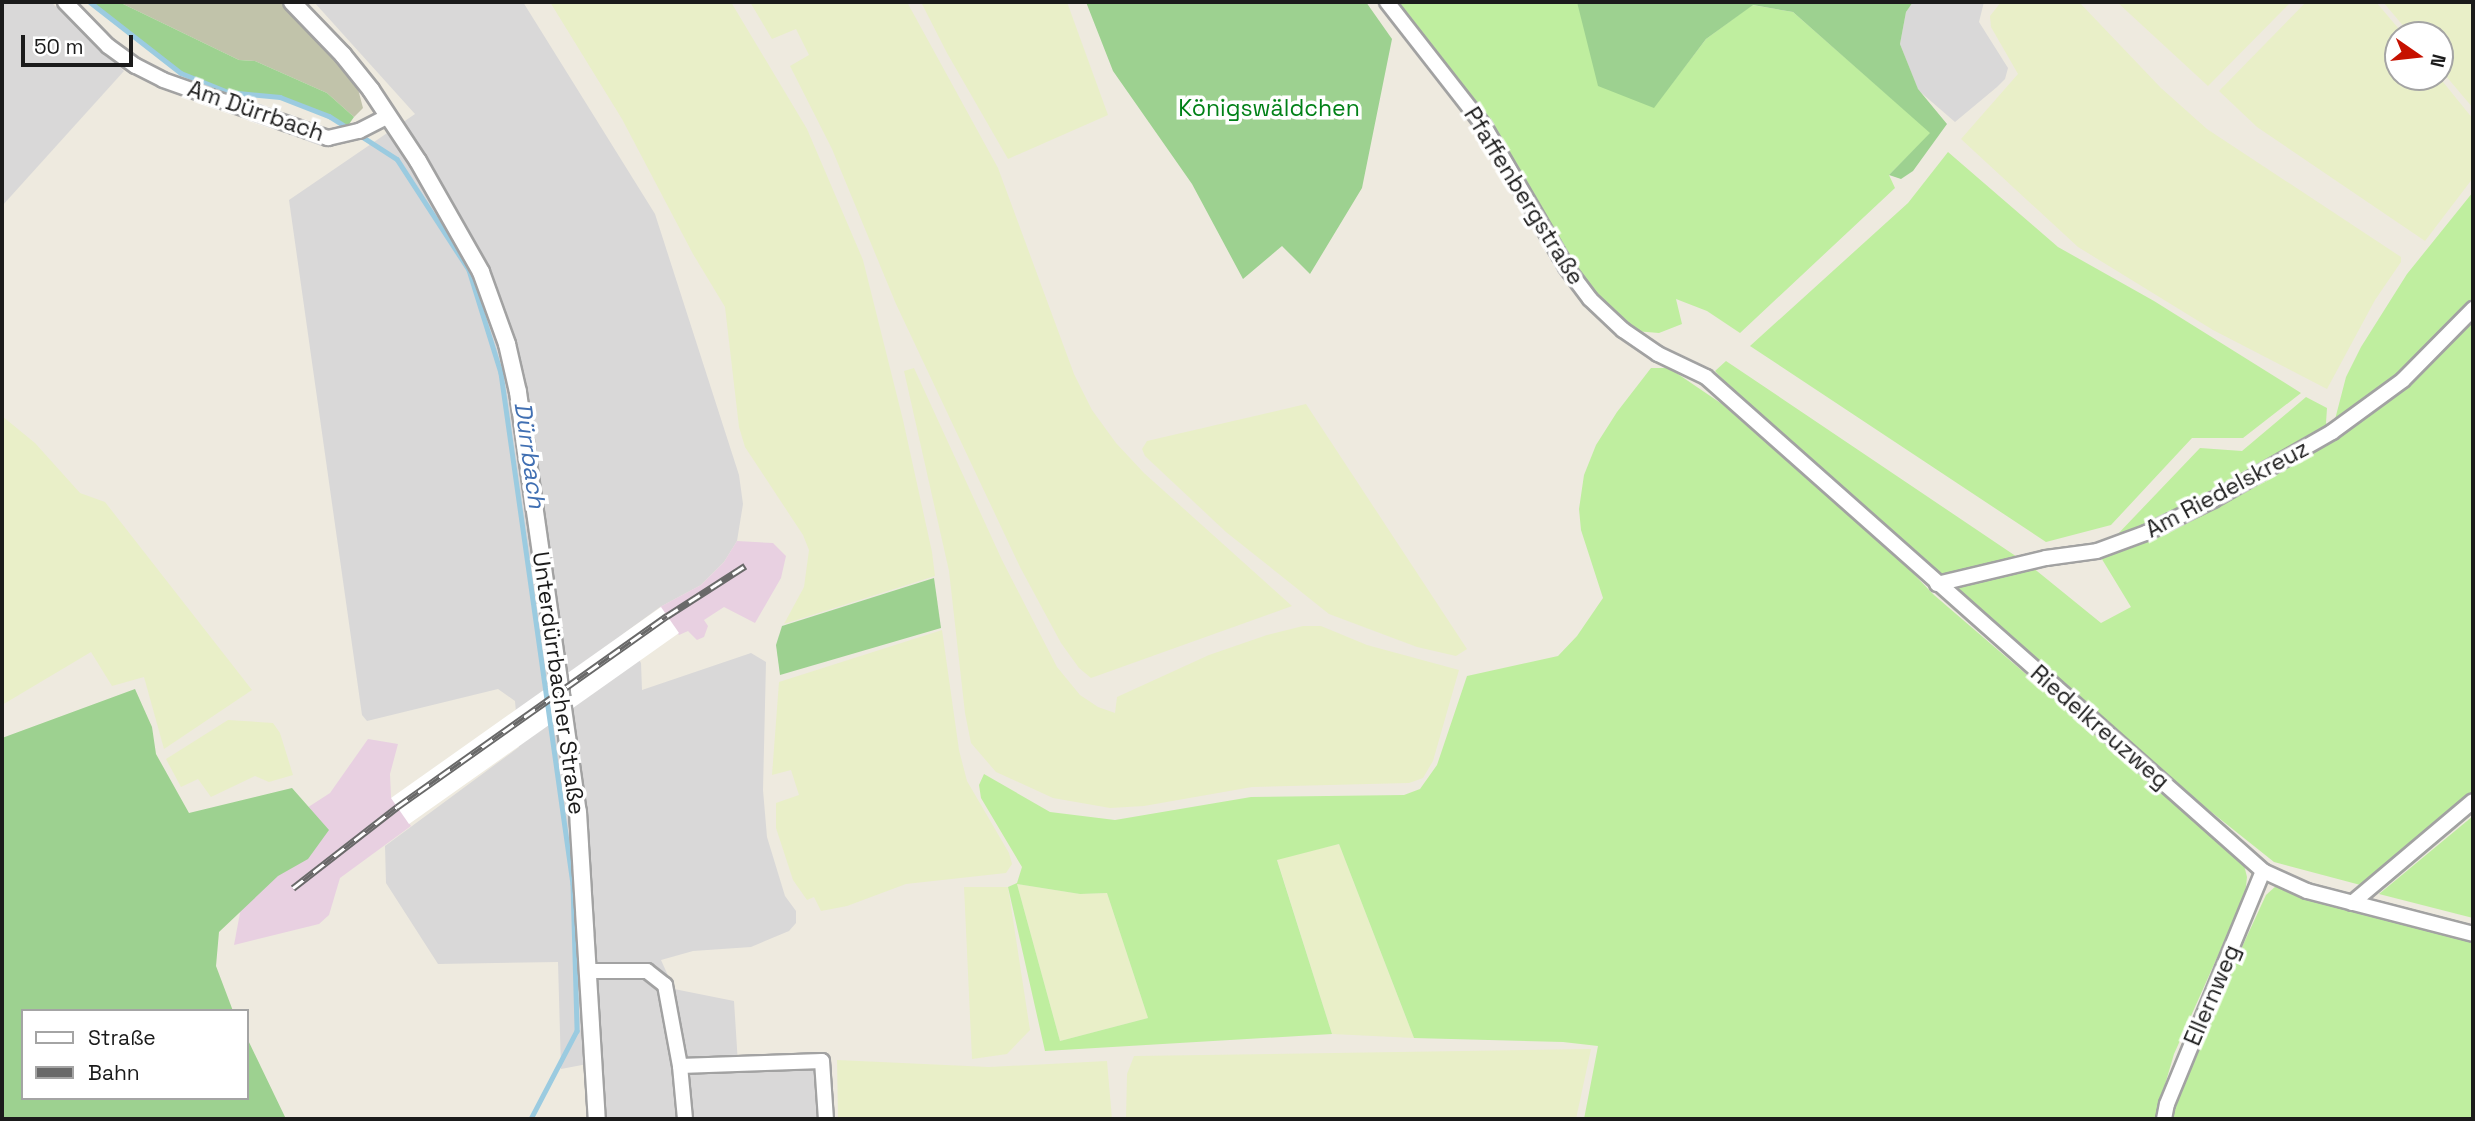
<!DOCTYPE html>
<meta charset="utf-8">
<style>
body{margin:0}
#map{position:relative;width:2475px;height:1121px;overflow:hidden;background:#eeeadf;font-family:"Space Grotesk",sans-serif}
div>[style]{position:absolute}
[style*='--x']{left:calc(var(--x)*1px);top:calc(var(--y)*1px);width:calc(var(--w)*1px);rotate:calc(var(--a)*1deg)}
.residential>*{inset:0;background:#d9d8d8}
.industrial>*{inset:0;background:#e8d0e1}
.construction>*{inset:0;background:#c1c3aa}
.farmland>*{inset:0;background:#e9efc8}
.grass>*{inset:0;background:#bfee9f}
.forest>*{inset:0;background:#9dd190}
.pier>*{inset:0;background:#fff}
.stream>*{height:4.5px;margin:-2.25px;padding:0 2.25px;transform-origin:2.25px;border-radius:2.25px;background:#9bcbe0}
.roads{filter:drop-shadow(2px 0 #a2a2a2) drop-shadow(-2px 0 #a2a2a2) drop-shadow(0 2px #a2a2a2) drop-shadow(0 -2px #a2a2a2)}
.minor>*{height:14px;margin:-7px;padding:0 7px;transform-origin:7px;border-radius:7px;background:#fff}
.tertiary>*{height:16px;margin:-8px;padding:0 8px;transform-origin:8px;border-radius:8px;background:#fff}
.rail>*{height:7px;margin-top:-3.5px;transform-origin:0;background:repeating-linear-gradient(90deg,#fff 0 13px,#696969 0 26px);box-sizing:border-box;border-block:2px solid #696969}
span{translate:-50% -50%;white-space:nowrap;text-align:center;line-height:1.15;-webkit-text-stroke:7px #fff;paint-order:stroke}
.park-label{font-size:23px;color:#018117}
.street-label{font-size:23px;color:#1b1b1b}
.water-label{font-size:24px;color:#406fb2;font-style:italic}
.frame{position:absolute;inset:0;border:4px solid #1b1b1b;pointer-events:none}
.legend{position:absolute;left:21px;top:1009px;width:228px;height:91px;box-sizing:border-box;background:#fff;border:2px solid #a4a4a4;margin:0;padding:9px 12px;list-style:none;font-size:21px;color:#1b1b1b}
.legend li{display:flex;align-items:center;gap:14px;height:35px}
.legend b{width:35px;border:2px solid #a4a4a4}
.north{position:absolute;left:2384px;top:21px;width:70px;height:70px;box-sizing:border-box;background:#fff;border:2px solid #a4a4a4;border-radius:50%;rotate:104deg;font-size:19px;font-weight:700;line-height:28px;text-align:center;color:#1b1b1b}
.north::after{content:'';display:block;margin:auto;width:24px;height:32px;background:#c61100;clip-path:polygon(50% 0,100% 100%,50% 72%,0 100%)}
.scale{position:absolute;left:21px;top:35px;width:112px;height:32px;box-sizing:border-box;border:4px solid #1b1b1b;border-top:0;padding-left:9px;font-size:21px;line-height:24px;white-space:nowrap;color:#1b1b1b;-webkit-text-stroke:5px #fff;paint-order:stroke}
</style>
<div id="map">
<div class="residential">
<div style="clip-path:polygon(2px 2px,51px 2px,124px 71px,2px 206px)"></div>
<div style="clip-path:polygon(314px 2px,523px 2px,655px 214px,739px 475px,743px 504px,737px 541px,724px 562px,701px 585px,660px 607px,623px 634px,641px 663px,642px 690px,751px 653px,766px 662px,763px 790px,767px 837px,785px 896px,796px 911px,796px 923px,789px 931px,751px 947px,693px 951px,661px 960px,674px 989px,734px 1001px,738px 1064px,822px 1061px,826px 1119px,606px 1119px,603px 1061px,561px 1069px,558px 962px,438px 964px,386px 883px,385px 846px,519px 747px,515px 701px,498px 689px,367px 721px,362px 715px,289px 200px,415px 114px)"></div>
<div style="clip-path:polygon(1913px 2px,1984px 2px,1979px 22px,2008px 68px,2005px 79px,1997px 87px,1955px 122px,1918px 90px,1900px 44px,1906px 12px)"></div>
</div>
<div class="industrial">
<div style="clip-path:polygon(737px 541px,773px 543px,786px 556px,781px 578px,755px 623px,724px 607px,704px 620px,708px 626px,704px 637px,697px 640px,688px 631px,679px 635px,660px 607px,701px 585px,724px 562px)"></div>
<div style="clip-path:polygon(368px 739px,398px 744px,390px 774px,391px 797px,411px 826px,340px 878px,329px 915px,319px 924px,234px 945px,253px 843px,330px 793px)"></div>
</div>
<div class="construction">
<div style="clip-path:polygon(119px 2px,281px 2px,357px 85px,363px 108px,354px 117px,327px 93px,255px 61px,239px 60px)"></div>
</div>
<div class="farmland">
<div style="clip-path:polygon(550px 2px,731px 2px,807px 129px,863px 260px,903px 420px,932px 552px,935px 576px,784px 624px,804px 587px,809px 550px,803px 535px,745px 447px,739px 427px,725px 307px,693px 254px,622px 119px)"></div>
<div style="clip-path:polygon(750px 2px,907px 2px,998px 168px,1074px 374px,1092px 410px,1116px 443px,1144px 473px,1292px 606px,1091px 678px,1079px 668px,1061px 643px,1020px 567px,896px 304px,832px 149px,790px 66px,809px 55px,796px 29px,772px 39px)"></div>
<div style="clip-path:polygon(921px 2px,1067px 2px,1108px 115px,1008px 159px,947px 53px)"></div>
<div style="clip-path:polygon(2001px 2px,2079px 2px,2161px 88px,2207px 129px,2401px 257px,2401px 262px,2375px 300px,2327px 389px,2213px 330px,2078px 247px,1961px 139px,2018px 74px,1991px 27px,1990px 16px)"></div>
<div style="clip-path:polygon(2117px 2px,2291px 2px,2208px 86px)"></div>
<div style="clip-path:polygon(2306px 2px,2376px 2px,2404px 35px,2398px 35px,2398px 77px,2439px 77px,2473px 119px,2473px 178px,2425px 241px,2257px 127px,2219px 91px)"></div>
<div style="clip-path:polygon(2383px 2px,2473px 2px,2473px 108px,2440px 69px,2440px 35px,2411px 35px)"></div>
<div style="clip-path:polygon(914px 368px,1002px 560px,1057px 667px,1080px 695px,1098px 707px,1115px 713px,1117px 697px,1209px 655px,1267px 635px,1303px 626px,1321px 626px,1367px 645px,1459px 670px,1433px 761px,1423px 778px,1409px 783px,1252px 787px,1144px 806px,1110px 808px,1053px 798px,996px 772px,971px 743px,965px 713px,949px 571px,904px 371px)"></div>
<div style="clip-path:polygon(1306px 404px,1467px 649px,1456px 656px,1417px 647px,1329px 614px,1226px 532px,1145px 456px,1142px 449px,1147px 441px)"></div>
<div style="clip-path:polygon(2px 416px,35px 443px,80px 493px,105px 502px,252px 690px,164px 749px,144px 677px,112px 686px,91px 652px,2px 705px)"></div>
<div style="clip-path:polygon(942px 630px,959px 750px,967px 781px,1009px 853px,1012px 864px,1006px 873px,906px 884px,847px 906px,821px 911px,814px 897px,807px 900px,793px 880px,776px 828px,776px 803px,799px 795px,791px 770px,772px 775px,779px 682px)"></div>
<div style="clip-path:polygon(228px 720px,273px 723px,280px 733px,293px 775px,269px 782px,255px 776px,211px 797px,198px 779px,181px 787px,166px 759px)"></div>
<div style="clip-path:polygon(1339px 844px,1414px 1038px,1332px 1034px,1277px 859px)"></div>
<div style="clip-path:polygon(1017px 884px,1080px 894px,1107px 893px,1148px 1018px,1060px 1041px)"></div>
<div style="clip-path:polygon(964px 887px,1008px 887px,1030px 1030px,1007px 1054px,972px 1059px)"></div>
<div style="clip-path:polygon(1591px 1049px,1576px 1119px,1126px 1119px,1127px 1074px,1134px 1056px)"></div>
<div style="clip-path:polygon(837px 1060px,989px 1067px,1107px 1061px,1112px 1119px,838px 1119px)"></div>
</div>
<div class="grass">
<div style="clip-path:polygon(1387px 2px,1577px 2px,1646px 104px,1654px 107px,1706px 39px,1752px 5px,1793px 12px,1931px 133px,1889px 175px,1895px 188px,1740px 333px,1707px 311px,1676px 299px,1682px 324px,1659px 333px,1623px 330px,1590px 299px,1484px 126px)"></div>
<div style="clip-path:polygon(1948px 152px,2058px 247px,2154px 301px,2301px 393px,2243px 438px,2192px 438px,2111px 525px,2046px 542px,1750px 346px,1908px 203px)"></div>
<div style="clip-path:polygon(2473px 192px,2473px 795px,2368px 887px,2274px 862px,2205px 807px,1732px 390px,1715px 371px,1726px 361px,2032px 567px,2101px 623px,2131px 607px,2097px 551px,2074px 548px,2115px 537px,2200px 448px,2242px 451px,2306px 397px,2327px 408px,2326px 423px,2332px 431px,2346px 377px,2361px 347px,2407px 274px)"></div>
<div style="clip-path:polygon(evenodd,1651px 368px,1669px 368px,1722px 404px,1903px 563px,1934px 595px,2243px 861px,2247px 877px,2245px 895px,2174px 1054px,2155px 1119px,1584px 1119px,1598px 1046px,1563px 1042px,1414px 1038px,1339px 844px,1277px 860px,1332px 1034px,1045px 1051px,1008px 887px,1017px 883px,1022px 867px,981px 798px,979px 785px,984px 774px,1050px 812px,1115px 820px,1251px 797px,1404px 795px,1420px 789px,1437px 765px,1467px 676px,1558px 656px,1577px 636px,1603px 598px,1581px 530px,1579px 509px,1584px 475px,1596px 445px,1617px 412px,1651px 368px,1017px 884px,1080px 894px,1107px 893px,1148px 1018px,1060px 1041px,1017px 884px)"></div>
<div style="clip-path:polygon(2473px 816px,2473px 918px,2379px 894px)"></div>
<div style="clip-path:polygon(2277px 885px,2473px 943px,2473px 1119px,2171px 1119px,2186px 1068px,2266px 895px)"></div>
</div>
<div class="forest">
<div style="clip-path:polygon(90px 2px,119px 2px,239px 60px,255px 61px,327px 93px,354px 117px,347px 127px,329px 116px,280px 97px,228px 92px,181px 73px)"></div>
<div style="clip-path:polygon(1086px 2px,1366px 2px,1392px 39px,1362px 188px,1310px 274px,1282px 246px,1243px 279px,1192px 184px,1113px 71px)"></div>
<div style="clip-path:polygon(1577px 2px,1913px 2px,1906px 12px,1900px 44px,1918px 89px,1947px 124px,1913px 171px,1901px 179px,1889px 175px,1930px 133px,1793px 12px,1753px 5px,1706px 39px,1654px 108px,1598px 86px)"></div>
<div style="clip-path:polygon(934px 578px,941px 628px,780px 675px,776px 645px,782px 626px)"></div>
<div style="clip-path:polygon(135px 689px,152px 727px,156px 754px,189px 813px,292px 788px,329px 830px,308px 859px,278px 876px,219px 932px,216px 966px,233px 1011px,23px 1011px,23px 1098px,247px 1098px,247px 1038px,286px 1119px,2px 1119px,2px 738px)"></div>
</div>
<div class="pier">
<div style="clip-path:polygon(661px 607px,679px 633px,409px 824px,391px 798px)"></div>
</div>
<div class="stream">
<div style="--x:90;--y:2;--w:115;--a:38"></div>
<div style="--x:181;--y:73;--w:51;--a:22"></div>
<div style="--x:228;--y:92;--w:52;--a:5.5"></div>
<div style="--x:280;--y:97;--w:53;--a:21.2"></div>
<div style="--x:329;--y:116;--w:26;--a:32"></div>
<div style="--x:358;--y:134;--w:46;--a:32.7"></div>
<div style="--x:397;--y:159;--w:132;--a:57"></div>
<div style="--x:469;--y:270;--w:108;--a:72.7"></div>
<div style="--x:501;--y:373;--w:516;--a:81.98"></div>
<div style="--x:573;--y:884;--w:147;--a:88.4"></div>
<div style="--x:577;--y:1031;--w:99;--a:117.6"></div>
</div>
<div class="roads">
<div class="minor">
<div style="--x:65;--y:2;--w:62;--a:45.7"></div>
<div style="--x:108;--y:46;--w:34;--a:36"></div>
<div style="--x:136;--y:66;--w:30;--a:27"></div>
<div style="--x:163;--y:80;--w:175;--a:19.4"></div>
<div style="--x:328;--y:138;--w:32;--a:-13"></div>
<div style="--x:359;--y:131;--w:33;--a:-27"></div>
<div style="--x:1387;--y:2;--w:157;--a:52"></div>
<div style="--x:1484;--y:126;--w:163;--a:59.8"></div>
<div style="--x:1566;--y:267;--w:40;--a:53"></div>
<div style="--x:1590;--y:299;--w:45;--a:43.2"></div>
<div style="--x:1623;--y:330;--w:42;--a:34.4"></div>
<div style="--x:1658;--y:354;--w:53;--a:25.6"></div>
<div style="--x:1706;--y:377;--w:745;--a:41.57"></div>
<div style="--x:2263;--y:871;--w:48;--a:24.4"></div>
<div style="--x:2307;--y:891;--w:171;--a:14.5"></div>
<div style="--x:1937;--y:584;--w:112;--a:-13.4"></div>
<div style="--x:2046;--y:558;--w:51;--a:-7.8"></div>
<div style="--x:2097;--y:551;--w:52;--a:-20.2"></div>
<div style="--x:2146;--y:533;--w:75;--a:-26.2"></div>
<div style="--x:2213;--y:500;--w:137;--a:-29.7"></div>
<div style="--x:2332;--y:432;--w:88;--a:-36.2"></div>
<div style="--x:2403;--y:380;--w:100;--a:-45.4"></div>
<div style="--x:2352;--y:903;--w:158;--a:-40.1"></div>
<div style="--x:591;--y:971;--w:56;--a:0"></div>
<div style="--x:647;--y:971;--w:23;--a:38"></div>
<div style="--x:665;--y:985;--w:82;--a:79.5"></div>
<div style="--x:680;--y:1066;--w:53;--a:84.6"></div>
<div style="--x:680;--y:1066;--w:142;--a:-2"></div>
<div style="--x:822;--y:1061;--w:58;--a:86.1"></div>
<div style="--x:2164;--y:1119;--w:15;--a:-79"></div>
<div style="--x:2167;--y:1104;--w:252;--a:-67.6"></div>
</div>
<div class="tertiary">
<div style="--x:292;--y:2;--w:74;--a:46.1"></div>
<div style="--x:343;--y:55;--w:45;--a:51.3"></div>
<div style="--x:371;--y:90;--w:85;--a:56.5"></div>
<div style="--x:418;--y:161;--w:128;--a:60.4"></div>
<div style="--x:481;--y:272;--w:77;--a:70.1"></div>
<div style="--x:507;--y:344;--w:49;--a:77.1"></div>
<div style="--x:518;--y:392;--w:424;--a:81.9"></div>
<div style="--x:578;--y:812;--w:308;--a:86.5"></div>
</div>
</div>
<div class="rail">
<div style="--x:293;--y:888;--w:132;--a:-37.9"></div>
<div style="--x:397;--y:807;--w:331;--a:-35.3"></div>
<div style="--x:667;--y:616;--w:93;--a:-32.7"></div>
</div>
<div class="park-label">
<span style="left:1269px;top:108px">Königswäldchen</span>
</div>
<div class="street-label">
<span style="left:256px;top:111px;rotate:19deg">Am Dürrbach</span>
<span style="left:1524px;top:196px;rotate:58deg">Pfaffenbergstraße</span>
<span style="left:2227px;top:489px;rotate:-28deg">Am Riedelskreuz</span>
<span style="left:559px;top:683px;rotate:82deg">Unterdürrbacher Straße</span>
<span style="left:2100px;top:727px;rotate:41deg">Riedelkreuzweg</span>
<span style="left:2212px;top:995px;rotate:-67deg">Ellernweg</span>
</div>
<div class="water-label">
<span style="left:530px;top:455px;rotate:82deg">Dürrbach</span>
</div>
<div class="frame"></div>
<ul class="legend">
<li><b style="height:9px;background:#fff"></b>Straße</li>
<li><b style="height:9px;background:#696969"></b>Bahn</li>
</ul>
<div class="north">N</div>
<div class="scale">50 m</div>
</div>
